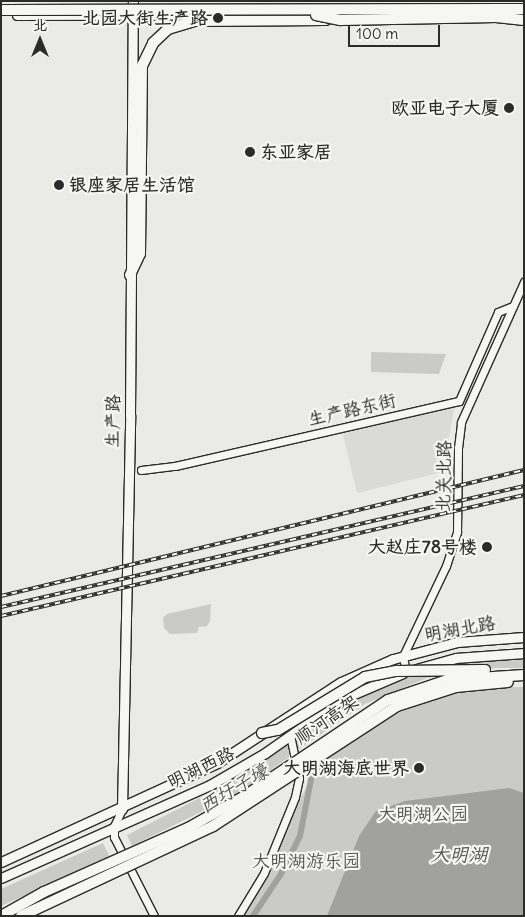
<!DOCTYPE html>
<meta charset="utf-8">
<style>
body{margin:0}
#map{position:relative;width:525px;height:917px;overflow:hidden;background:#eaeae6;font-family:Delius,"LXGW WenKai TC",sans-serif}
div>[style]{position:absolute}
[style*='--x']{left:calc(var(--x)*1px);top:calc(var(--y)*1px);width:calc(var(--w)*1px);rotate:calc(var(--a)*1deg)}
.built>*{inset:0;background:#dadad6}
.green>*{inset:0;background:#cacac7}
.water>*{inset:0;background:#a1a19e}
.stream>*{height:2px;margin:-1px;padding:0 1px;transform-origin:1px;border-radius:1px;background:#a1a19e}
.canal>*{height:6px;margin:-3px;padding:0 3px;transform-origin:3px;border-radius:3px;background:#a1a19e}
.roads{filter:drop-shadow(1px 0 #2b2b2b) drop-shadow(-1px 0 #2b2b2b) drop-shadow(0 1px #2b2b2b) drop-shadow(0 -1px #2b2b2b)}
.tertiary>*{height:7px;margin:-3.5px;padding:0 3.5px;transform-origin:3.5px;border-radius:3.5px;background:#f6f6f2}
.secondary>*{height:9px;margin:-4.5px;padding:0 4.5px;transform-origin:4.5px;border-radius:4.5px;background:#f6f6f2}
.primary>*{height:9px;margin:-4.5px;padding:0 4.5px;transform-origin:4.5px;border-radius:4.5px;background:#f6f6f2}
.trunk>*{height:10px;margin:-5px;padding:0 5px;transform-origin:5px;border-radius:5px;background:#f6f6f2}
.rail>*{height:4px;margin-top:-2px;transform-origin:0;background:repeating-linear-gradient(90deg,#f6f6f2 0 5.5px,#2b2b2b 0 11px);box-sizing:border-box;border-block:1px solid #2b2b2b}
.bridges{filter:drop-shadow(1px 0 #2b2b2b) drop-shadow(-1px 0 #2b2b2b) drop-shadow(0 1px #2b2b2b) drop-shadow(0 -1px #2b2b2b)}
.trunk-bridge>*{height:10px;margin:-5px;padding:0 5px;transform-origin:5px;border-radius:5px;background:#f6f6f2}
.dots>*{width:14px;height:14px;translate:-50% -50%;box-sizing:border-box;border:2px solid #f6f6f2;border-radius:50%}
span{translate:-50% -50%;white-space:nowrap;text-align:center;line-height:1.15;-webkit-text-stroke:4.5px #f6f6f2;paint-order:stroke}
.poi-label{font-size:18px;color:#2b2b2b;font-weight:700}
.right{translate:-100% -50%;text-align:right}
.left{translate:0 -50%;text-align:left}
.street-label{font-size:18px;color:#2b2b2b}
.park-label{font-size:18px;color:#535352}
.water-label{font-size:19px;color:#545453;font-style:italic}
.frame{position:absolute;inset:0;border:2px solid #2b2b2b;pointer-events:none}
.north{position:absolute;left:15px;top:15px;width:50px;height:50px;-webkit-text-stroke:4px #f6f6f2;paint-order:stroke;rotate:0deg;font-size:14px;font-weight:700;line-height:20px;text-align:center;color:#2b2b2b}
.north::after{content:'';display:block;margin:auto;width:18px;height:22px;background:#2b2b2b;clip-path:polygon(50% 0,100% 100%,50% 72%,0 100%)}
.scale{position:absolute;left:348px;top:25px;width:92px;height:22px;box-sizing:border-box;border:2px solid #2b2b2b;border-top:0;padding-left:6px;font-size:15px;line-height:18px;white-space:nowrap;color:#2b2b2b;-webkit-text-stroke:4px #f6f6f2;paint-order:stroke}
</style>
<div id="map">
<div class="built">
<div style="clip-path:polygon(455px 405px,442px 472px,357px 493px,343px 434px)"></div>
</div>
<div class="green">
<div style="clip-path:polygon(371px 352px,446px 354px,439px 374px,371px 372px)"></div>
<div style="clip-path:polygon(211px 604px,210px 621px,207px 626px,199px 627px,197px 633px,170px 634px,164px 628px,163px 618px,167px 614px)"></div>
<div style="clip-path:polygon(524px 660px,524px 668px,496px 668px,427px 678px,365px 704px,298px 750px,296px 738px,369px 691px,424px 670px,470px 662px)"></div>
<div style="clip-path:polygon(524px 687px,524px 916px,242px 916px,319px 762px,360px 733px,414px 705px,475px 688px)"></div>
<div style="clip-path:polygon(288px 744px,289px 757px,239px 793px,132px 846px,127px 835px,223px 786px)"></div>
<div style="clip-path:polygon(103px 843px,110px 857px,1px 906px,1px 889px)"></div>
</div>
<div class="water">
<div style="clip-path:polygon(509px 788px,524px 793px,524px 916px,327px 916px,359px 836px,376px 811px,405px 801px)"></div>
</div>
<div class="stream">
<div style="--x:71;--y:885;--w:45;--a:-22"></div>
</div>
<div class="canal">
<div style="--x:253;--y:916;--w:50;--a:-56.3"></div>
<div style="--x:281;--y:874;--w:42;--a:-63.4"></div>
<div style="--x:300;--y:836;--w:78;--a:-79"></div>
</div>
<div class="roads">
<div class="tertiary">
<div style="--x:141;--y:470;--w:34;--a:-7"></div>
<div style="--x:175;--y:466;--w:291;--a:-12.9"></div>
<div style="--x:459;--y:401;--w:97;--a:-66.3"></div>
<div style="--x:498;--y:312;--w:16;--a:-22"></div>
<div style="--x:406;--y:672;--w:16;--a:-101"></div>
<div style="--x:403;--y:656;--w:100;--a:-64.5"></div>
<div style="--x:446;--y:566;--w:36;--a:-72"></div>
<div style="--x:457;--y:532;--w:84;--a:-89.3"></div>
<div style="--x:458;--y:448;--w:26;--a:-83"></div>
<div style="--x:461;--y:422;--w:154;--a:-65.8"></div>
<div style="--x:122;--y:809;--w:19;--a:115"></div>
<div style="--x:114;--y:826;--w:11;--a:90"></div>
<div style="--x:114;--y:837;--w:89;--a:63.1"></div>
<div style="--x:238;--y:916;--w:50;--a:-58.8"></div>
<div style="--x:264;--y:873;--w:82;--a:-67.8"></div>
<div style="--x:295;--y:797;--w:19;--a:-78"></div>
<div style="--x:299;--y:778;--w:44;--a:-101.8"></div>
</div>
<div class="secondary">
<div style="--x:122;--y:809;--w:394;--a:-88.8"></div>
<div style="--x:130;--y:415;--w:414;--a:-89.6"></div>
</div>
<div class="primary">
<div style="--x:17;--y:15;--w:304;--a:-0.2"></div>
<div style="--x:416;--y:669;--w:41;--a:-15.4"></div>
<div style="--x:456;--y:658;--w:68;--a:-4.2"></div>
<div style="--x:1;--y:862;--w:238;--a:-24.6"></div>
<div style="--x:217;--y:763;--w:148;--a:-33.2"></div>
<div style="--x:341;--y:682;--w:57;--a:-23.9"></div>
<div style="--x:393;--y:659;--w:66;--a:-14.9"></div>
<div style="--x:457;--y:642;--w:67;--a:-4.3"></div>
<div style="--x:1;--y:878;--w:229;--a:-24"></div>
<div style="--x:210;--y:785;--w:64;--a:-30.2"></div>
<div style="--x:265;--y:753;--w:94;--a:-35"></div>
<div style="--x:342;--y:699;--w:66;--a:-23.1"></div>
</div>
<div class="trunk">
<div style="--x:130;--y:275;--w:23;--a:-65"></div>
<div style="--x:140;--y:254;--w:188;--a:-89.4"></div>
<div style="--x:142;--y:66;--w:25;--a:-64"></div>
<div style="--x:153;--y:43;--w:21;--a:-43"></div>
<div style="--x:168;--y:29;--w:27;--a:-17"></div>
<div style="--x:194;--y:21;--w:132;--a:-0.4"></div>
</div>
</div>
<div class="rail">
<div style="--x:1;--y:596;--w:538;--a:-13.55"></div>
<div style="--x:1;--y:607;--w:537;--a:-13.03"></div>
<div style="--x:1;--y:616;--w:537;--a:-13.03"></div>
</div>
<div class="bridges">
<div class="trunk-bridge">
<div style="--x:1;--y:10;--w:523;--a:-0.11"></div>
<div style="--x:316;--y:15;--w:25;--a:12"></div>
<div style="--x:340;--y:20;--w:156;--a:-1.1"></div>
<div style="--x:496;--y:17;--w:28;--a:6"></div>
<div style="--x:262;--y:733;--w:16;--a:-11"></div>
<div style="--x:278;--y:730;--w:102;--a:-31.3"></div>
<div style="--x:365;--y:677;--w:33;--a:-11"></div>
<div style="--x:397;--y:671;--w:88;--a:-0.7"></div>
<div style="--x:1;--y:916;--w:49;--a:-29.2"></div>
<div style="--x:44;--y:892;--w:158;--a:-24"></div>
<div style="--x:188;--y:828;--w:65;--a:-29.3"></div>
<div style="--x:245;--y:796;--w:172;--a:-33.9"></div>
<div style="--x:388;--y:700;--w:62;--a:-18.7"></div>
<div style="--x:447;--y:680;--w:77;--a:-3.7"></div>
<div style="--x:21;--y:916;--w:212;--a:-25.1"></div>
<div style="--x:213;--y:826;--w:220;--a:-33.1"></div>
<div style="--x:397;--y:706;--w:62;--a:-17.9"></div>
<div style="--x:456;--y:687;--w:52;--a:-5.5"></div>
</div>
</div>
<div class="dots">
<div style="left:218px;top:18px;background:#2b2b2b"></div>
<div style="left:509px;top:108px;background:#2b2b2b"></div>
<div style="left:250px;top:152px;background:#2b2b2b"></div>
<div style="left:59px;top:185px;background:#2b2b2b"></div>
<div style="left:487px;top:547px;background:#2b2b2b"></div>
<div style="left:419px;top:768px;background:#2b2b2b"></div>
</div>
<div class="poi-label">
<span class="right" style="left:208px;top:18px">北园大街生产路</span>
<span class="right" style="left:499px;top:108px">欧亚电子大厦</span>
<span class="left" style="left:260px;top:152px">东亚家居</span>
<span class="left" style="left:69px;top:185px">银座家居生活馆</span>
<span class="right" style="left:477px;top:547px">大赵庄78号楼</span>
<span class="right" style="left:409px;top:768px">大明湖海底世界</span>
</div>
<div class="street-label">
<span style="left:352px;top:410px;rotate:-13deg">生产路东街</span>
<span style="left:113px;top:421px;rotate:-89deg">生产路</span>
<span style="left:444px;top:476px;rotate:-89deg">北关北路</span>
<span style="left:460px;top:629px;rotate:-10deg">明湖北路</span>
<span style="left:327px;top:720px;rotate:-34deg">顺河高架</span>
<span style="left:201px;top:768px;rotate:-26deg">明湖西路</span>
</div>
<div class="park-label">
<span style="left:423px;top:814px">大明湖公园</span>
<span style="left:306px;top:861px">大明湖游乐园</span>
</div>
<div class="water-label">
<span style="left:234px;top:789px;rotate:-31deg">西圩子壕</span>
<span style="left:459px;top:855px">大明湖</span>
</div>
<div class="frame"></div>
<div class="north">北</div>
<div class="scale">100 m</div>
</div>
